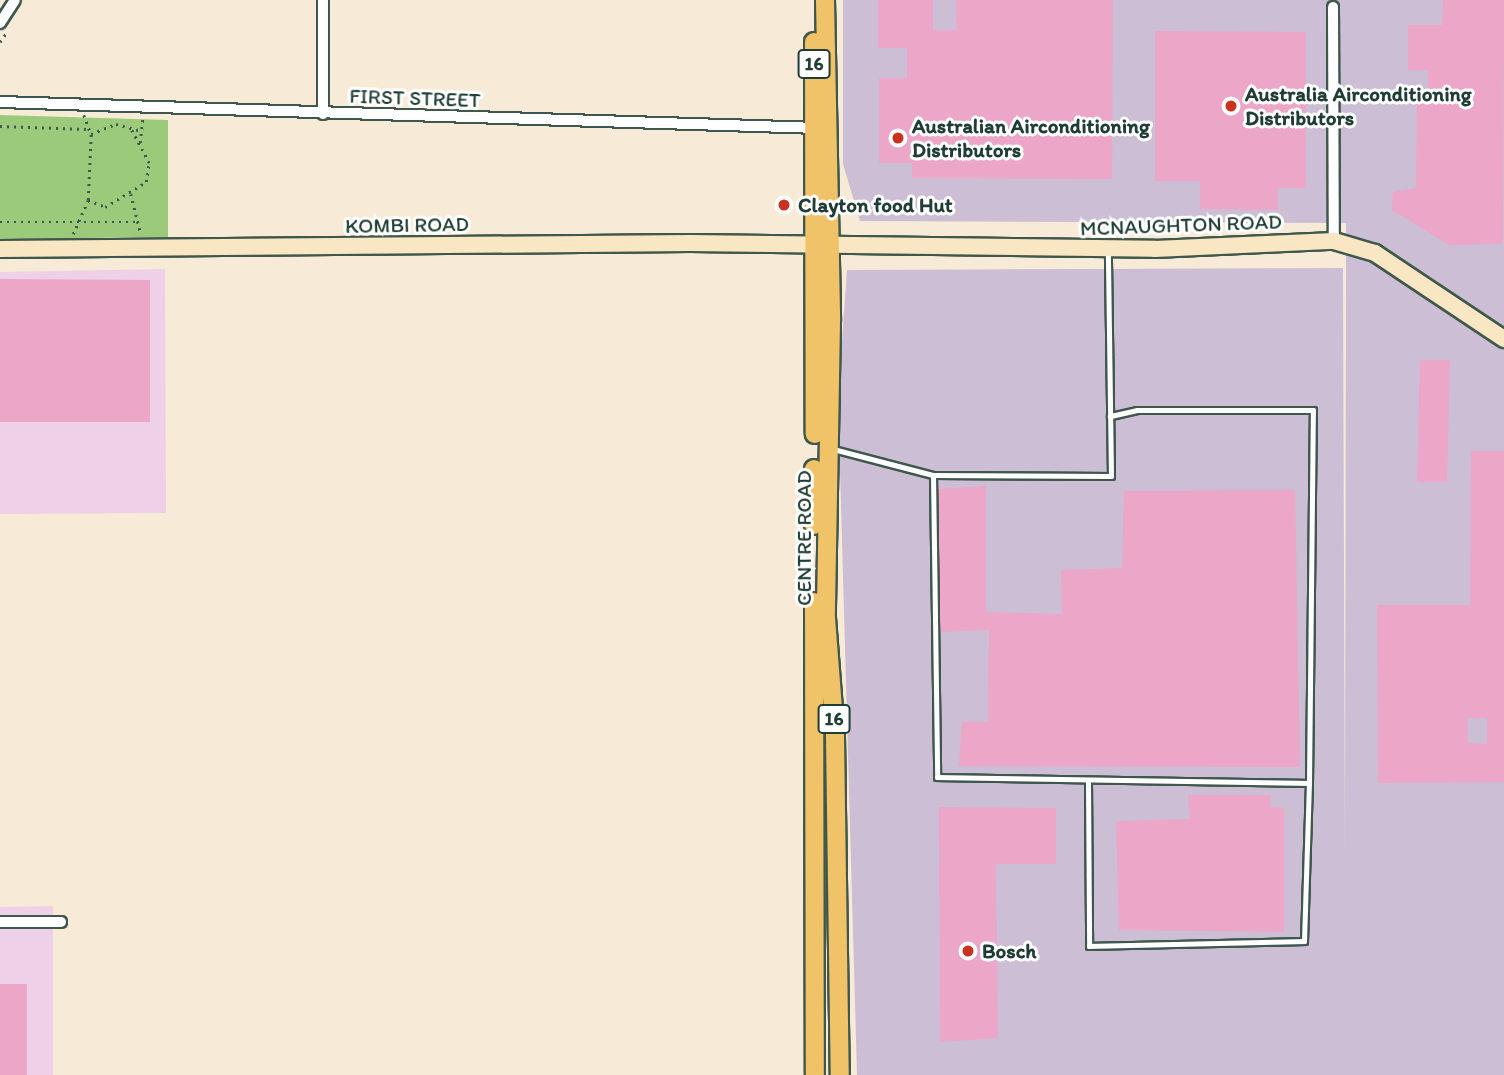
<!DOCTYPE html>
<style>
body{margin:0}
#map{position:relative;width:1504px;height:1075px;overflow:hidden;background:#f7ebd7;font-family:Itim,sans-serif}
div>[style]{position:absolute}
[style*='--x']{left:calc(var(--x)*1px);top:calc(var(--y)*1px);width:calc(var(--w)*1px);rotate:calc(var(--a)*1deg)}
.built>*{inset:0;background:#eed0e8}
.industrial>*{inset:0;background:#ccbed4}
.green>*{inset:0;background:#9aca7a}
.building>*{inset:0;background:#eba6c8}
.path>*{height:2.5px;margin-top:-1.25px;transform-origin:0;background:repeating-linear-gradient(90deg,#3f574c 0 2px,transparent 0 7px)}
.roads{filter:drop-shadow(2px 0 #3f574c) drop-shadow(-2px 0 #3f574c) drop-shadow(0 2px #3f574c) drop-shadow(0 -2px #3f574c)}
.service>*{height:5px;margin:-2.5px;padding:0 2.5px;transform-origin:2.5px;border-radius:2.5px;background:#fff}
.minor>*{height:10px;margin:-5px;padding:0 5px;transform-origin:5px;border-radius:5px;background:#fff}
.secondary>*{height:16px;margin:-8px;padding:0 8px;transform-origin:8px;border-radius:8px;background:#f9e7c3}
.primary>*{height:18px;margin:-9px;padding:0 9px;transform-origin:9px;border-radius:9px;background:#f0c369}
.dots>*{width:19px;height:19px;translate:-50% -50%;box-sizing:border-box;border:4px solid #fff;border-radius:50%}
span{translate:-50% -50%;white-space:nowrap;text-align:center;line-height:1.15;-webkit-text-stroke:6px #fff;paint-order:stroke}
.shield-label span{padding:2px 5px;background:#fff;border:2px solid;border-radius:5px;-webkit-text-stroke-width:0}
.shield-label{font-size:19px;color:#1f3d34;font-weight:700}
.poi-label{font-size:21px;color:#1f3d34;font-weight:700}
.left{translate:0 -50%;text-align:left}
.street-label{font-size:21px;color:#1f3d34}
</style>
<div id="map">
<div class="built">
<div style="clip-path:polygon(165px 269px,166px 513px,0 514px,0 272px)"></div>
<div style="clip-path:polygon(53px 906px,53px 1075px,0 1075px,0 907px)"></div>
</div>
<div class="industrial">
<div style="clip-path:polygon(843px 0,1504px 0,1504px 1075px,857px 1075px,838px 398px,847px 270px,1343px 268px,1345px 864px,1346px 223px,860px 221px,843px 164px)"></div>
</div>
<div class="green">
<div style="clip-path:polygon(0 115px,168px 120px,168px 237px,0 239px)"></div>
</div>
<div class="building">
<div style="clip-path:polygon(878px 0,933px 0,933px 30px,957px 30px,956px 0,1113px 0,1112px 179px,912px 178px,912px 163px,879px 163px,879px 78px,907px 78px,907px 48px,878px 48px)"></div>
<div style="clip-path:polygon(1443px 0,1504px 0,1503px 244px,1449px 245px,1392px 210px,1393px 192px,1416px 188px,1417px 99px,1428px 99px,1428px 70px,1408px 70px,1408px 25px,1442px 25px)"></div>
<div style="clip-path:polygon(1155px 31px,1306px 32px,1306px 188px,1278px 188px,1278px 210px,1200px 209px,1200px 181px,1155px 181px)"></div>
<div style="clip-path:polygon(0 279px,150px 280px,150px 422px,0 422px)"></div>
<div style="clip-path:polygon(1420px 360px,1450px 360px,1447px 482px,1417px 482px)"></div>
<div style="clip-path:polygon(evenodd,1471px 451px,1504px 451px,1504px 782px,1378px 783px,1377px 605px,1470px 605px,1471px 451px,1467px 718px,1487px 718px,1487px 744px,1468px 743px,1467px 718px)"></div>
<div style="clip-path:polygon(986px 486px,986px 612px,1062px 614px,1061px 570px,1122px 568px,1124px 491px,1295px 490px,1300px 767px,959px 766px,962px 722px,988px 722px,989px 630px,940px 632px,938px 489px)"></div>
<div style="clip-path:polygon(1188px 795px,1271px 795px,1270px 807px,1284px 808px,1284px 932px,1119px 930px,1116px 821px,1190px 819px)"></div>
<div style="clip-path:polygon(939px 807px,1056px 808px,1056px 864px,996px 864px,998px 1038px,940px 1042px)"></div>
<div style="clip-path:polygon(0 984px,27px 984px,27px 1075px,0 1075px)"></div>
</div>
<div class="path">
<div style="--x:0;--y:42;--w:11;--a:-56"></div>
<div style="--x:84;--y:115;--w:20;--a:70"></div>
<div style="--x:0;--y:126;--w:86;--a:2"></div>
<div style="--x:140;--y:143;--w:27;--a:-84"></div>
<div style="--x:131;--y:194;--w:41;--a:76"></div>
<div style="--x:88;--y:200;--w:18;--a:22"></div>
<div style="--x:105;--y:207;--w:48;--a:-31.4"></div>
<div style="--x:146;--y:182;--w:19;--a:-81"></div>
<div style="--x:149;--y:163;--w:40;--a:-118"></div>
<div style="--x:0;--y:222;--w:138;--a:0"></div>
<div style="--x:73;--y:234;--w:37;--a:-66"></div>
<div style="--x:88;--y:200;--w:66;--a:-87.4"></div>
<div style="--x:91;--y:134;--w:27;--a:-22"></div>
<div style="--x:116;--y:124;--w:28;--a:15"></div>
</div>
<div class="roads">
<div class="service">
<div style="--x:833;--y:449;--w:103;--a:14.6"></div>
<div style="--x:933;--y:475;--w:178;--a:0.3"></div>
<div style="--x:1111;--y:476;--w:226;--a:-90.8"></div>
<div style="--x:933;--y:475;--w:302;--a:89.2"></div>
<div style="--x:937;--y:777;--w:372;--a:0.9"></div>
<div style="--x:1309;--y:783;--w:373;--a:-89.4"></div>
<div style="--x:1313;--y:410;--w:176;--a:180"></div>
<div style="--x:1137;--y:410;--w:28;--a:167"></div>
<div style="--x:1088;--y:783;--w:163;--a:89.6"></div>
<div style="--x:1089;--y:946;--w:215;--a:-1.3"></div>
<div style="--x:1304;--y:941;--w:158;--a:-88.2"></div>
</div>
<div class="minor">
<div style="--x:323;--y:0;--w:114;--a:90"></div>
<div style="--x:1333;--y:7;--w:234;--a:89.8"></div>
<div style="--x:0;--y:23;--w:27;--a:-57"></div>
<div style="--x:0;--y:102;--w:819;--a:1.82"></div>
<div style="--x:0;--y:922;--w:61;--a:0"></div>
</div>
<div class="secondary">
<div style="--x:0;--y:249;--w:690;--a:-0.5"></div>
<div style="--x:690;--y:243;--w:465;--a:0.7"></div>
<div style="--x:1155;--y:249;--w:179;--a:-2.6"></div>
<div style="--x:1334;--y:241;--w:43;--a:16.3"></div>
<div style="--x:1375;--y:253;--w:155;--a:33.7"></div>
</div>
<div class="primary">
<div style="--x:825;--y:0;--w:321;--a:88.9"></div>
<div style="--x:831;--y:321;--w:297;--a:91"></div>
<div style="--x:826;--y:618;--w:118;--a:85.6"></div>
<div style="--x:835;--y:736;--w:339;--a:89.2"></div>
<div style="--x:814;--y:42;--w:392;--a:89.9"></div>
<div style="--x:814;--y:525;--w:56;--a:-90"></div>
<div style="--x:814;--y:602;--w:473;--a:89.9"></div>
</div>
</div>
<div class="dots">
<div style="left:1231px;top:106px;background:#c8321e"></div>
<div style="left:898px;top:138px;background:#c8321e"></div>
<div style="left:784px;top:205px;background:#c8321e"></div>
<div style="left:968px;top:951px;background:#c8321e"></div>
</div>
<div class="shield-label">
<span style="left:814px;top:64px">16</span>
<span style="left:834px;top:719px">16</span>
</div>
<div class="poi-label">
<span class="left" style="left:1245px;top:106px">Australia Airconditioning<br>Distributors</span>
<span class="left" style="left:912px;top:138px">Australian Airconditioning<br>Distributors</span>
<span class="left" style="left:798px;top:205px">Clayton food Hut</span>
<span class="left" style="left:982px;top:951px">Bosch</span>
</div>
<div class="street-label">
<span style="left:415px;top:98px;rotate:2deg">FIRST STREET</span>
<span style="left:407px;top:225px;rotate:-1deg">KOMBI ROAD</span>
<span style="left:1181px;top:225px;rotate:-2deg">MCNAUGHTON ROAD</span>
<span style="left:804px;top:538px;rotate:-90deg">CENTRE ROAD</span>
</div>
</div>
